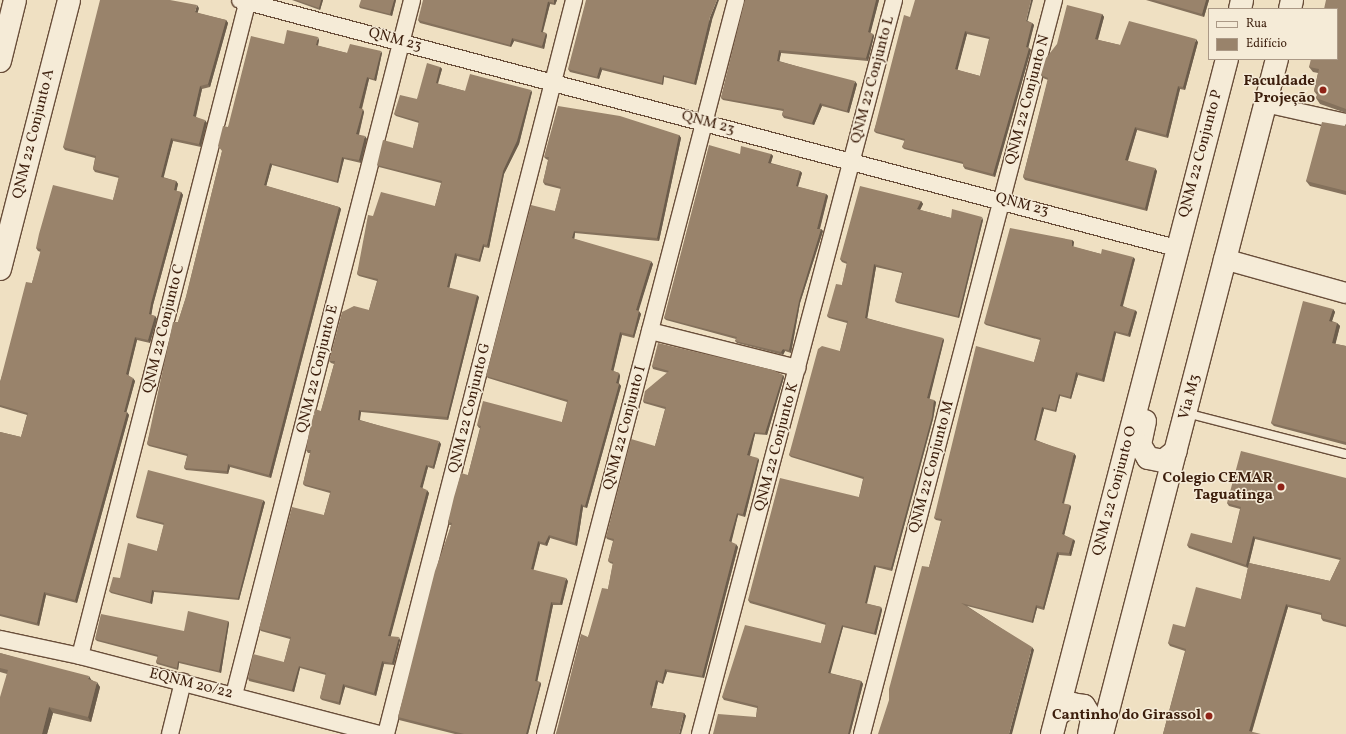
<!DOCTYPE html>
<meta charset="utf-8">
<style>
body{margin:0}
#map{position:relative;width:1346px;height:734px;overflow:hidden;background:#efe0c2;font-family:Vollkorn,serif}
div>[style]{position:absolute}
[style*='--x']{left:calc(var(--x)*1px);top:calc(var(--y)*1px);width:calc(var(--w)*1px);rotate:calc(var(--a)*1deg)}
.roads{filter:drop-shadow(1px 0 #694e3a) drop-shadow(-1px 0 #694e3a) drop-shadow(0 1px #694e3a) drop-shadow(0 -1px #694e3a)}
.service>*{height:8px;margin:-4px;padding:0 4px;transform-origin:4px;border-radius:4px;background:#f5ebd7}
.minor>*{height:16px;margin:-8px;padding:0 8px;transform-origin:8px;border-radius:8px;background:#f5ebd7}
.tertiary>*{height:20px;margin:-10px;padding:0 10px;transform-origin:10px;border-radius:10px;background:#f5ebd7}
.secondary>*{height:22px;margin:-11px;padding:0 11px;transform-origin:11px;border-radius:11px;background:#f5ebd7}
.wall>*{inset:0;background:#84715c}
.shaded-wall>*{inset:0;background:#6b5c4b}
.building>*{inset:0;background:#99836b}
.dots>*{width:11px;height:11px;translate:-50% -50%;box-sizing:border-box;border:2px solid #f5ebd7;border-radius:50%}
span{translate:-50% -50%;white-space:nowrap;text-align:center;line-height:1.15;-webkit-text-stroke:3px #f5ebd7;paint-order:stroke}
.street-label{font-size:15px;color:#3c1e0c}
.poi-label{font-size:15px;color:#3c1e0c;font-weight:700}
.right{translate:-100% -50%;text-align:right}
.legend{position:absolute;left:1208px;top:8px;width:130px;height:52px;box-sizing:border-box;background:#f5ebd7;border:1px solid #ab9986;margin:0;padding:5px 7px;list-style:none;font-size:12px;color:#3c1e0c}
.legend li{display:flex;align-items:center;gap:8px;height:20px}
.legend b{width:20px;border:1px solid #ab9986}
</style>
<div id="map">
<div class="roads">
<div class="service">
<div style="--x:1186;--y:413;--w:165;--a:14.4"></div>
</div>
<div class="minor">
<div style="--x:240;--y:0;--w:968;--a:14.84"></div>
<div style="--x:1265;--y:104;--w:83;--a:12.5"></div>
<div style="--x:650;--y:331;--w:152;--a:14.1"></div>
<div style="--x:0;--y:639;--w:82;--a:12"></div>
<div style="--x:80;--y:656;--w:310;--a:14.6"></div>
<div style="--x:80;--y:656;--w:677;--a:-75.64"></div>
<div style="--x:234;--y:695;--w:717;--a:-75.63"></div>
<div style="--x:170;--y:734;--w:54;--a:-76"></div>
<div style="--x:386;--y:734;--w:758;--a:-75.63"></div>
<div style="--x:545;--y:734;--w:758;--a:-75.41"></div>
<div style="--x:700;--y:734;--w:759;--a:-75.19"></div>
<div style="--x:862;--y:734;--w:759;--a:-75.34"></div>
</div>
<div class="tertiary">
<div style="--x:1224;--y:259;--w:127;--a:15.6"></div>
</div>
<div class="secondary">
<div style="--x:1240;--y:9;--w:9;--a:-77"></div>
<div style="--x:1290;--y:9;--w:9;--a:-77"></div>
<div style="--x:0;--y:61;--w:63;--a:-76.2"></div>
<div style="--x:0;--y:269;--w:278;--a:-75.6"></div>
<div style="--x:1145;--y:421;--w:25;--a:102"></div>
<div style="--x:1140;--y:445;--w:15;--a:58"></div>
<div style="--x:1148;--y:458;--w:15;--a:11"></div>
<div style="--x:1163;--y:461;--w:16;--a:-38"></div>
<div style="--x:1057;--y:715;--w:19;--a:-36"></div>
<div style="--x:1072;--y:704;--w:12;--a:9"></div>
<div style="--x:1084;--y:706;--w:15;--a:58"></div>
<div style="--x:1092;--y:719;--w:15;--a:101"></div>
<div style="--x:1052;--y:734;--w:697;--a:-75.47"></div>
<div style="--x:1102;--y:734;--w:697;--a:-75.47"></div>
</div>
</div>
<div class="wall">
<div style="clip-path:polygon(292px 0,323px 0,320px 10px)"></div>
<div style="clip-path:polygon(396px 0,392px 16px,360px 8px,359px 6px)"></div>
<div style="clip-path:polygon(557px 0,555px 5px,550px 4px,543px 32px,546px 33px,547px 35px,544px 49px,514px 41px,511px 47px,420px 23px,418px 20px)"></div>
<div style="clip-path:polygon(745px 0,879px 0,870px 33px,873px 34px,874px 36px,868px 61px,781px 53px,779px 61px,857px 84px,849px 113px,822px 106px,814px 125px,784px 118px,782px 115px,783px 111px,723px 100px,721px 98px)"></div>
<div style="clip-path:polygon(1146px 0,1209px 0,1204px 17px)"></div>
<div style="clip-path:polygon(1346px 0,1346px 113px,1320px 104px,1316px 98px,1317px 95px,1314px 91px,1318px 73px,1313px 72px,1309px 67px)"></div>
<div style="clip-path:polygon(199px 8px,197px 13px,226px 20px,228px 23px,210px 87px,202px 89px,196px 117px,207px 123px,201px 147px,173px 141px,163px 177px,176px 181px,178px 184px,176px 191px,181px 192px,183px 195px,153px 305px,151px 315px,155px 316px,157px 319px,150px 343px,137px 340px,128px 375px,135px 381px,126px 412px,129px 415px,77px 603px,46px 595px,39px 626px,0 616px,0 432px,21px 437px,27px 415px,0 407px,0 382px,32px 283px,41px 252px,38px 251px,36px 248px,113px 200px,119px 178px,95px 172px,93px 169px,95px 158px,65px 150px,63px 147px)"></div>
<div style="clip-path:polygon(1102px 14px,1104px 17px,1098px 40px,1120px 45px,1198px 42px,1185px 90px,1180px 89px,1168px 138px,1137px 130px,1128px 161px,1157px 171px,1147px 211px,1025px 180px,1023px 177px,1048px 80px,1043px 78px,1041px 75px)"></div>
<div style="clip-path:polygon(evenodd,910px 17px,1028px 21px,1032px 23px,1034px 25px,1028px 47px,1031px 50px,995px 177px,965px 169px,963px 166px,963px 164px,904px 149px,902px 147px,905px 141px,876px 133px,874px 131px,910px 17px,967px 34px,989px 39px,980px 76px,957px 70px,967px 34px)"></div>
<div style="clip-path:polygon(712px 20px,696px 85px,664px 77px,663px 85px,602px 70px,599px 79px,570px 72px,568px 69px)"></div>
<div style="clip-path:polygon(319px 40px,318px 46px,347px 53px,382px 53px,376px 81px,369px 79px,362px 109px,364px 112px,359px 135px,367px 139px,361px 163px,344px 159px,338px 183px,272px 165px,266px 186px,339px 207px,341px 209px,271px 478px,230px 467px,228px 474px,186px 470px,184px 468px,187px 456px,149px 446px,147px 444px,178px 322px,186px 297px,228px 127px,284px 44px)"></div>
<div style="clip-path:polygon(440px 67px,442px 69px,438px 84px,465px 91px,532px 92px,519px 144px,504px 174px,489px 248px,484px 247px,480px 262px,457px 256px,449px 288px,479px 297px,448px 420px,361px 412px,360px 420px,441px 444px,434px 469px,428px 467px,422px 488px,429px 493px,390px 637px,400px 640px,394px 665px,384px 664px,376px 696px,345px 687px,340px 705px,322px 700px,320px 698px,326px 675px,300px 668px,294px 692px,249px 681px,248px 678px,284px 662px,290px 639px,261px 631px,259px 629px,324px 515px,330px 493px,305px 486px,303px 484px,310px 453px,308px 453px,306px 450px,321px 411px,334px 364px,331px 363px,329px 361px,369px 310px,377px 281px,359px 276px,357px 274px,373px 216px,435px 206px,441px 183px,379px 167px,377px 165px,413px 148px,419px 123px,396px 116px,394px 114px,417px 99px)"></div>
<div style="clip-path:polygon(1346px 124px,1346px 195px,1310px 186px,1306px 181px)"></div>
<div style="clip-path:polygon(679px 135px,681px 138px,659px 241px,575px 233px,574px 239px,653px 264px,638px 311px,641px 314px,634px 338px,622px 335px,613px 371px,619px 373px,620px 376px,619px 383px,621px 386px,587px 508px,583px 507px,577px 546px,550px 538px,547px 546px,540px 544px,533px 570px,568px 581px,562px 605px,553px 605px,537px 681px,540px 682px,541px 684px,528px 734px,455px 734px,399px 720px,398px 717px,451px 525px,449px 525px,448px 522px,468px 475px,480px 428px,479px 428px,477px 425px,562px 422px,567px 402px,488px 378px,486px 376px,555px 211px,561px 189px,545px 185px,543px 182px,548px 160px,546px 159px,544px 157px)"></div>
<div style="clip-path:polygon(740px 154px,771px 154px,773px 156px,771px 163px,800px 171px,802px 173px,798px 187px,826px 194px,828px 196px,820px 229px,821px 229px,823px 231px,800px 303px,791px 353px,785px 351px,783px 355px,737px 343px,735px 341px,736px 339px,666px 320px,664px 318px)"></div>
<div style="clip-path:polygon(921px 201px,923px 204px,920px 210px,951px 218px,983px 220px,959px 318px,897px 303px,895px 301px,902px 273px,876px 267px,867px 318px,944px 340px,929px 399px,936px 402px,933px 419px,892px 571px,876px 567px,867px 604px,881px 607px,882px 610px,876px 635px,843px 627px,830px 673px,861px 681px,863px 684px,850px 734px,713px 734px,756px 717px,757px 708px,724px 700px,722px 697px,821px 643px,826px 625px,750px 603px,748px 600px,859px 497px,863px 479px,791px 457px,789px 455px,840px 351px,847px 323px,829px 318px,827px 316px,842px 285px,847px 264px,842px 262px,840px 259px)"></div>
<div style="clip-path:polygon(1072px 240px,1074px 242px,1073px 247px,1101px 254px,1135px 259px,1123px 306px,1137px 312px,1130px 337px,1116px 333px,1104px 382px,1078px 375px,1071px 399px,1060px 396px,1056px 412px,1044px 409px,1036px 440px,1076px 456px,1064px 504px,1070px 505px,1071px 507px,1064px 535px,1075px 541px,1071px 556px,1059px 555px,1044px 610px,1037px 608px,1033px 623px,967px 606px,1034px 650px,889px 700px,929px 567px,941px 521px,936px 520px,934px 518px,1034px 362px,1040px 340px,986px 325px,984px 323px)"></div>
<div style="clip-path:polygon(1333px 309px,1335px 312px,1332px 321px,1337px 323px,1340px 326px,1335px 344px,1346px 346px,1346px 445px,1274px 426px,1271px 423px)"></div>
<div style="clip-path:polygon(652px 366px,783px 375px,784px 377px,767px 435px,755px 434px,750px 456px,759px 460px,745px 517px,738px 515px,731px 542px,738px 547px,704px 678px,667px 672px,663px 684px,658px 682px,652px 707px,652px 708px,684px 713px,686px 716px,556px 734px,588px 637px,608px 589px,613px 564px,610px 563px,608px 561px,613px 541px,607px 539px,606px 537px,655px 446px,665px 409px,644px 403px,643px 401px,668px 373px,653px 369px)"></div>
<div style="clip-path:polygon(evenodd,1346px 478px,1346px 627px,1323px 621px,1321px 618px,1321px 615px,1288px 607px,1252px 732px,1163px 734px,1185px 651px,1170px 646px,1168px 643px,1185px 627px,1241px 599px,1248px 568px,1189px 548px,1187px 545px,1232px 543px,1240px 509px,1229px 506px,1227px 503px,1346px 478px,1255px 539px,1340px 560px,1330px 581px,1249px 563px,1255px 539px)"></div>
<div style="clip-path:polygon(265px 502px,239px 600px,154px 592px,152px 604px,111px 593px,109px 591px,120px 578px,157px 551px,164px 525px,137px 518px,136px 516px)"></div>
<div style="clip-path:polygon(228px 621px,229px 623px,221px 673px,179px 663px,178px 670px,157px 664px,156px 662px,158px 657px,97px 641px,95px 639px,184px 631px)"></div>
<div style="clip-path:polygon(0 653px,92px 680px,100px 687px,91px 722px,53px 713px,47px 734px,0 734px,7px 674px,0 672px)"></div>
</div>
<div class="shaded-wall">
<div style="clip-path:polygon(321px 0,323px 0,320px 10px,319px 8px)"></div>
<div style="clip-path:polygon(394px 0,396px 0,392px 16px,390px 14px)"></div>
<div style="clip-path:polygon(554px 0,557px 0,555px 5px,554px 3px)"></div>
<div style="clip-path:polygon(717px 0,719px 0,712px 20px,696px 85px,694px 83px,710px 17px)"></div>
<div style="clip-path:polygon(876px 0,879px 0,870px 35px,868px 32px)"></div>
<div style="clip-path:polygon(1031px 0,1033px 0,1027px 23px,1026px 21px)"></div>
<div style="clip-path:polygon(1206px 0,1209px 0,1204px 17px,1202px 14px)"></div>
<div style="clip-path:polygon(548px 1px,550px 4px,542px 34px,541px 32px)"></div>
<div style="clip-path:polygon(197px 5px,199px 8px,197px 15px,195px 12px)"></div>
<div style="clip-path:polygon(1102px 14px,1104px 17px,1097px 42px,1095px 39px)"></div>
<div style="clip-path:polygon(226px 20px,228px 23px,210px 87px,208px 84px)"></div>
<div style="clip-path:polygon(1032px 23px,1034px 25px,1028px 49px,1026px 47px)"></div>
<div style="clip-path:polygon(965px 31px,967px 34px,957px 72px,955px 69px)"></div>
<div style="clip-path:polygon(546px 33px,547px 35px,544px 49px,542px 46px)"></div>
<div style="clip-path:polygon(873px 34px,874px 36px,868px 61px,866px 58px)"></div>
<div style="clip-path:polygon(318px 37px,319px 40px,317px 48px,316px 45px)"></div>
<div style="clip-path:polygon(512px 38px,514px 41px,511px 47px,510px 45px)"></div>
<div style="clip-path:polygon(1196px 39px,1198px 42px,1185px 90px,1183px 87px)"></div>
<div style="clip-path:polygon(1029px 48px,1031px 50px,995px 177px,993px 174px)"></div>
<div style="clip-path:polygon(779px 50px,781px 53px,779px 63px,777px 61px)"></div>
<div style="clip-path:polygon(381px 51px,382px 53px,376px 81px,374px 79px)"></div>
<div style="clip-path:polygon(440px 67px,442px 69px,437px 85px,436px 83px)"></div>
<div style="clip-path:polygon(600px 67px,602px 70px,599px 79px,597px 77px)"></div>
<div style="clip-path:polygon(663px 75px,664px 77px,663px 85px,662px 83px)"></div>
<div style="clip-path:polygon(367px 77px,369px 79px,361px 111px,359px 108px)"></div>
<div style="clip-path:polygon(855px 81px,857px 84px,849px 113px,847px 111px)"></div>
<div style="clip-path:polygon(200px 86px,202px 89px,195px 119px,193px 116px)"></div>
<div style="clip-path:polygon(1178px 86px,1180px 89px,1168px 138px,1166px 135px)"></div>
<div style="clip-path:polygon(531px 90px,532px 92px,519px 144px,504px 174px,489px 248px,487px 245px,503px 171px)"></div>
<div style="clip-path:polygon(820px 103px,822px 106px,814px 125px,812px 123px)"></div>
<div style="clip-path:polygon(363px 109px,364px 112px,358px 137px,356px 134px)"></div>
<div style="clip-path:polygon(205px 120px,207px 123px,201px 147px,199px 144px)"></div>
<div style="clip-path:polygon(1135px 127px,1137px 130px,1127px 163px,1125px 160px)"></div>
<div style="clip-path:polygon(679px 135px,681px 138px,659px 241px,657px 238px)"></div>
<div style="clip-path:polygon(365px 136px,367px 139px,361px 163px,359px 160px)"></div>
<div style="clip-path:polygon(171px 138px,173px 141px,163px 180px,161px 177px)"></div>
<div style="clip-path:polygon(771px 154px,773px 156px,770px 165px,768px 163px)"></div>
<div style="clip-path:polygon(342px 157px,344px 159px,338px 183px,337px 181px)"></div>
<div style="clip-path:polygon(270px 163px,272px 165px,266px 187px,264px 185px)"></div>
<div style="clip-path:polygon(1155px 168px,1157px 171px,1147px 211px,1145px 208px)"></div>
<div style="clip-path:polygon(800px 171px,802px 173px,797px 189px,796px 186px)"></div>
<div style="clip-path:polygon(176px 181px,178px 184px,176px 193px,174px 190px)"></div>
<div style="clip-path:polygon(181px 192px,183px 195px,153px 305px,151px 317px,149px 314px,151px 303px)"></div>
<div style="clip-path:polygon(826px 194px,828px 196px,819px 231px,817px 229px)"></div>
<div style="clip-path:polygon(921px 201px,923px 204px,919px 212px,917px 209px)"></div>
<div style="clip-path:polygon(339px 207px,341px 209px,271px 478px,269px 475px)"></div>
<div style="clip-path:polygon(982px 217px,983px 220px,959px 318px,958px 316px)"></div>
<div style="clip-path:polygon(821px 229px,823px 231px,800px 303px,791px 353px,789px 350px,799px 301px)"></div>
<div style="clip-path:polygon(574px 231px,575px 233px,574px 241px,572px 238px)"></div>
<div style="clip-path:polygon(1072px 240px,1074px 242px,1073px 249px,1072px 246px)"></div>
<div style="clip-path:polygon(483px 244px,484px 247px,480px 262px,479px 259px)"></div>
<div style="clip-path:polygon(455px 253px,457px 256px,449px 289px,447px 287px)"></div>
<div style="clip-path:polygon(1133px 257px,1135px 259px,1122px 308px,1120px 306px)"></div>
<div style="clip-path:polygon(651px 261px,653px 264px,638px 313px,636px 310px)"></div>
<div style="clip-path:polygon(874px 264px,876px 267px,867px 320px,865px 318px)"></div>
<div style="clip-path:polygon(477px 295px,479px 297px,448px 420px,447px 417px)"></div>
<div style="clip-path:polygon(1333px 309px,1335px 312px,1331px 324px,1329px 321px)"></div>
<div style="clip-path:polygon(1135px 310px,1137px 312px,1130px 337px,1128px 334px)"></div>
<div style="clip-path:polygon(639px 311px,641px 314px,634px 338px,633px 335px)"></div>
<div style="clip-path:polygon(155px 316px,157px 319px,150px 343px,148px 340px)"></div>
<div style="clip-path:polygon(1337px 323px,1340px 326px,1335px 346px,1332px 343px)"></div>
<div style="clip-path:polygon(1114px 331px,1116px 333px,1104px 382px,1102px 379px)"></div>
<div style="clip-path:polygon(620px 332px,622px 335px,613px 373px,611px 370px)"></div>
<div style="clip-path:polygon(135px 337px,137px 340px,128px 377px,126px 374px)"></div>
<div style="clip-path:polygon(943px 338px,944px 340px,929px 401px,927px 398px)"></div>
<div style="clip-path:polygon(783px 349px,785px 351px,783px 355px,781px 352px)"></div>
<div style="clip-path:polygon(1076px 372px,1078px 375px,1071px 399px,1070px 397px)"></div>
<div style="clip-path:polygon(619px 373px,620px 376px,618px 385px,616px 383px)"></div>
<div style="clip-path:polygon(783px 375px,784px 377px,767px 435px,765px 433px)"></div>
<div style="clip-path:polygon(133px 378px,135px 381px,126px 414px,124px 412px)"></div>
<div style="clip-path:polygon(619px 384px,621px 386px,587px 508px,585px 506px)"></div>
<div style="clip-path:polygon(1059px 394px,1060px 396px,1056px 412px,1055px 410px)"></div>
<div style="clip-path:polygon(934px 400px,936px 402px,933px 419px,892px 571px,891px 568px)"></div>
<div style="clip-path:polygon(1042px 407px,1044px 409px,1035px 442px,1034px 440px)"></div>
<div style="clip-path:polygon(359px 410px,361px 412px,359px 422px,358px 420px)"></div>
<div style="clip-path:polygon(127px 412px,129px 415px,77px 603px,75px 600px)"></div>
<div style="clip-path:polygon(754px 432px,755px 434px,749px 457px,747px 455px)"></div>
<div style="clip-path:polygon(439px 441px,441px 444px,434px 469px,433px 466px)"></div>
<div style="clip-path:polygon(1074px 453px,1076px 456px,1063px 505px,1062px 503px)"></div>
<div style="clip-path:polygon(758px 458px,759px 460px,745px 517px,743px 514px)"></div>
<div style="clip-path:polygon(228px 464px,230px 467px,228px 474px,227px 471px)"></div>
<div style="clip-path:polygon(426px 465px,428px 467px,422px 490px,420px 487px)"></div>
<div style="clip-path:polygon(427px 490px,429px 493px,390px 639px,388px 636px)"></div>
<div style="clip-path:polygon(263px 500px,265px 502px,239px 600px,238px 598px)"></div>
<div style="clip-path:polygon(581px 504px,583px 507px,577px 546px,575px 543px)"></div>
<div style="clip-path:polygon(1070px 505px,1071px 507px,1064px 536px,1062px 534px)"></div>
<div style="clip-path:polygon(737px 513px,738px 515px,731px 544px,729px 541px)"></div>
<div style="clip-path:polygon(549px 535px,550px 538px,547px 546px,545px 543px)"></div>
<div style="clip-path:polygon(1253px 536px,1255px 539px,1248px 568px,1246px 565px)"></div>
<div style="clip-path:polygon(1073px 539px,1075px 541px,1071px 556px,1069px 553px)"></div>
<div style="clip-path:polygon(538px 541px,540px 544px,533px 572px,531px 569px)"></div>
<div style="clip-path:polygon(736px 544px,738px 547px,704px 678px,702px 676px)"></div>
<div style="clip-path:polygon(1057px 552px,1059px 555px,1044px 610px,1043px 607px)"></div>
<div style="clip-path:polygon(874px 565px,876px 567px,866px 606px,865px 603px)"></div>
<div style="clip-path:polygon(566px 578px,568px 581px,562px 605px,560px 603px)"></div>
<div style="clip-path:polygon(152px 590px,154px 592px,152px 604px,150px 602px)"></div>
<div style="clip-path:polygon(44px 592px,46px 595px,39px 626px,37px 623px)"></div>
<div style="clip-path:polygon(551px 602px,553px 605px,537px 683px,535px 681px)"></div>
<div style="clip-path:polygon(1286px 604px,1288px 607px,1251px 734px,1249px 731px)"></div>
<div style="clip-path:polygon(1036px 605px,1037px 608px,1033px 623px,1032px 621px)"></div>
<div style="clip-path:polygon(881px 607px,882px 610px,876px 635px,874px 633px)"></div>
<div style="clip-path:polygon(228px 621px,229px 623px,221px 673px,219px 671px)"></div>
<div style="clip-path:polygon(842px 625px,843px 627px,830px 675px,828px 673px)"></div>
<div style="clip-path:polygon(399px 637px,400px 640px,394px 665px,392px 663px)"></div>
<div style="clip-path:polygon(1032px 647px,1034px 650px,1012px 734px,1009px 734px)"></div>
<div style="clip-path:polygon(178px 661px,179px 663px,178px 670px,177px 668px)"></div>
<div style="clip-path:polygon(382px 661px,384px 664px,376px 696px,374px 693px)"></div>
<div style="clip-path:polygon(299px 666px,300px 668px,294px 692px,292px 690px)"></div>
<div style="clip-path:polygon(665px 669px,667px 672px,663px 684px,662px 682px)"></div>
<div style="clip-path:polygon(89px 676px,92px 681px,88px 679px)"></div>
<div style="clip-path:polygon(656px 680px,658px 682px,652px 707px,650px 704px)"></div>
<div style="clip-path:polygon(861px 681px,863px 684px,850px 734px,848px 734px)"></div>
<div style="clip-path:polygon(97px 682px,100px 687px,91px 722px,88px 717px)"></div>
<div style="clip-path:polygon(540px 682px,541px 684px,528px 734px,526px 734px)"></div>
<div style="clip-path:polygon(343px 684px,345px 687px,340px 705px,339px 702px)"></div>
<div style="clip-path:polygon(49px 707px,53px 713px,47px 734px,42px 734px)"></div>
<div style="clip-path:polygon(684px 713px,686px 716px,681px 734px,679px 734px)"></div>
</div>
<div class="building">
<div style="clip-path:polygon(100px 0,170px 0,197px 5px,195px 12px,226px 20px,208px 84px,200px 86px,193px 116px,205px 120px,199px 144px,171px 138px,161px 177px,176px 181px,174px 190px,181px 192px,151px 303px,149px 314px,155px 316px,148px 340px,135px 337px,126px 374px,133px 378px,124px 412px,127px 412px,75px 600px,44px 592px,37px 623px,0 614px,0 432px,21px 437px,28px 413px,0 405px,0 382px,26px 282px,32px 283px,41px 249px,36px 248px,39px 234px,53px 185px,113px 200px,119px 176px,93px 169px,96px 156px,63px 147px)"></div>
<div style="clip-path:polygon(296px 0,321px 0,319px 8px)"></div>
<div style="clip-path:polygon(361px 0,394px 0,390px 14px,359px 6px)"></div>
<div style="clip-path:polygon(423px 0,554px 0,554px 3px,548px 1px,541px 32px,546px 33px,542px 46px,512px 38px,510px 45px,418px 20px)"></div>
<div style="clip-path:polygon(586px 0,717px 0,710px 17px,694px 83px,663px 75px,662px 83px,600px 67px,597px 77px,568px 69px)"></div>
<div style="clip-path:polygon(745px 0,876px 0,868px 32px,873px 34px,866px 58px,779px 50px,777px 61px,855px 81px,847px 111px,820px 103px,812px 123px,782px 115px,784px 109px,721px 98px)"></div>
<div style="clip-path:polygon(evenodd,915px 0,1031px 0,1026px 21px,1032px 23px,1026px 47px,1029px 48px,993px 174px,963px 166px,963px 162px,902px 147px,905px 139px,874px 131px,904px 15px,910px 17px,915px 0,965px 31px,990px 37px,980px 76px,955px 69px,965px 31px)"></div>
<div style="clip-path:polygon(1154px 0,1206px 0,1202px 14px)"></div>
<div style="clip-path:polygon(1326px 0,1346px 0,1346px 109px,1316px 98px,1318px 92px,1314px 91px,1319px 69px,1309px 67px,1311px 59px,1337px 59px,1337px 9px,1324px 9px)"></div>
<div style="clip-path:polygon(1067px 5px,1102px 14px,1095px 39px,1120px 45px,1129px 21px,1196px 39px,1183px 87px,1178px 86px,1166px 135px,1135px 127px,1125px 160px,1155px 168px,1145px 208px,1023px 177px,1048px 78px,1041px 75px,1046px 58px,1057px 44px)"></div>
<div style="clip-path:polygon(287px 30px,318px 37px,316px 45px,347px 53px,350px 44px,381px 51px,374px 79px,367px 77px,359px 108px,363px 109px,356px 134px,365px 136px,359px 160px,342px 157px,337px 181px,270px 163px,264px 185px,339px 207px,269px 475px,228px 464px,227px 471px,184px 468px,188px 454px,147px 444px,173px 322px,178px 322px,186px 297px,222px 151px,218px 146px,223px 126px,228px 127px,251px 36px,284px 44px)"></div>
<div style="clip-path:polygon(427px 63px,440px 67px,436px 83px,465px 91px,470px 74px,531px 90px,517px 141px,503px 171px,487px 245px,483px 244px,479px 259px,455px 253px,447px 287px,477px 295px,447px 417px,359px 410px,358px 420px,439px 441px,433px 466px,426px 465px,420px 487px,427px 490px,388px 636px,399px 637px,392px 663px,382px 661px,374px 693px,343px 684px,339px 702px,320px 698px,326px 673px,299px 666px,292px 690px,248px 678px,253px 654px,284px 662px,291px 637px,259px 629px,292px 507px,324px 515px,331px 491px,303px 484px,311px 450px,306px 450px,309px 433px,315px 409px,321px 411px,335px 361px,329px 361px,342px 312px,354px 306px,369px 310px,378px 279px,357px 274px,368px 215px,373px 216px,381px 192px,435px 206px,442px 181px,377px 165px,383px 140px,413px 148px,419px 121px,394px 114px,400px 95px,417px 99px)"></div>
<div style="clip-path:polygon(558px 106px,620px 116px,679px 135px,657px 238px,574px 231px,572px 238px,651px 261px,636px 310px,639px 311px,633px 335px,620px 332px,611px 370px,619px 373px,616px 383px,619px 384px,585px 506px,581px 504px,575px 543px,549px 535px,545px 543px,538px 541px,531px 569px,566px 578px,560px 603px,551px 602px,535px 681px,540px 682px,526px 734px,464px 734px,398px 717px,435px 571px,452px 523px,448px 522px,454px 497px,461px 473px,468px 475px,481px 426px,477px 425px,483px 401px,562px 422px,568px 400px,486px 376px,531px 205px,555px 211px,561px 187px,543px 182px,549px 157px,544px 157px)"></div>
<div style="clip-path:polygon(1322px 122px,1345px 126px,1346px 124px,1346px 191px,1306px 181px)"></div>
<div style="clip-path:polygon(709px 145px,740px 154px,741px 146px,771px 154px,768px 163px,800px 171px,796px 186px,826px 194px,817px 229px,821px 229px,799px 301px,789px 350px,783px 349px,781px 352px,735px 341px,737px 337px,664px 318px)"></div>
<div style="clip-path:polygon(860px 186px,921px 201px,917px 209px,951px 218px,952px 209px,982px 217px,958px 316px,895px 301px,903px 272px,874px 264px,865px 318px,943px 338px,927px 398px,934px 400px,932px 417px,891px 568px,874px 565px,865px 603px,881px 607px,874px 633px,842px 625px,828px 673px,861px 681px,848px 734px,713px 734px,718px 714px,756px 717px,758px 706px,722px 697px,745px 625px,821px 643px,826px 623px,748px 600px,780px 478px,859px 497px,864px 477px,789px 455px,818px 349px,822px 346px,840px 351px,848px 321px,827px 316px,836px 284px,842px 285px,847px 262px,840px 259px)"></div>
<div style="clip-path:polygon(1010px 228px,1072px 240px,1072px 246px,1101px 254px,1102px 249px,1133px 257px,1120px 306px,1135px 310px,1128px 334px,1114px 331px,1102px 379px,1076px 372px,1070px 397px,1059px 394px,1055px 410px,1042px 407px,1034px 440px,1074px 453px,1062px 503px,1070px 505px,1062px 534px,1073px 539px,1069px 553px,1057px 552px,1043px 607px,1036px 605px,1032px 621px,961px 603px,1032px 647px,1009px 734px,878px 734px,889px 700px,889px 689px,922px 566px,929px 567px,942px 519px,934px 518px,976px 346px,1034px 362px,1041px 338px,984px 323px)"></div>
<div style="clip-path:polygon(1303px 301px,1333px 309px,1329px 321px,1337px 323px,1332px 343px,1346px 346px,1346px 442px,1271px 423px)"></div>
<div style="clip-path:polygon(658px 343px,773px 370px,783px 375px,765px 433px,754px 432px,747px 455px,758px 458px,743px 514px,737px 513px,729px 541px,736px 544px,702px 676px,665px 669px,662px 682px,656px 680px,650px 704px,652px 708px,684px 713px,679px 734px,556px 734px,581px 634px,588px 637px,602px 588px,608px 589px,613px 562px,608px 561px,614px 539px,606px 537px,631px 439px,655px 446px,666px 407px,643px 401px,645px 391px,669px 371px,652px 366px)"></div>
<div style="clip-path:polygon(1241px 451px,1346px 478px,1346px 625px,1321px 618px,1322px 613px,1286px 604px,1249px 731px,1261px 734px,1163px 734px,1186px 649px,1168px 643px,1173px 624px,1185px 627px,1196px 587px,1241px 599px,1249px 563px,1330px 581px,1341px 558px,1253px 536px,1246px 565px,1187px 545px,1191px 533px,1232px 543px,1241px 507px,1227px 503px)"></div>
<div style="clip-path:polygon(148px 470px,263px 500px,238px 598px,152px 590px,150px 602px,109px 591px,113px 577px,120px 578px,128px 543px,157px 551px,164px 523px,136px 516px)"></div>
<div style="clip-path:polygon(188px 611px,228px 621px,219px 671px,178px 661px,177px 668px,156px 662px,158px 655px,95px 639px,101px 614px,184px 631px)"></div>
<div style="clip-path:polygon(0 653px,89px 676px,88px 679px,97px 682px,88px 717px,49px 707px,42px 734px,0 734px,0 697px,8px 670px,0 668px)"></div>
</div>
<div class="dots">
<div style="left:1323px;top:90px;background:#8f2418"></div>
<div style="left:1281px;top:487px;background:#8f2418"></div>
<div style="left:1209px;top:716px;background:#8f2418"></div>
</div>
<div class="street-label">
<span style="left:395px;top:40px;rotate:15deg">QNM 23</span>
<span style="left:873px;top:80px;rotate:-75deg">QNM 22 Conjunto L</span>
<span style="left:1028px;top:100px;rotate:-75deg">QNM 22 Conjunto N</span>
<span style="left:708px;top:123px;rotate:15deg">QNM 23</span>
<span style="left:34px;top:134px;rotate:-76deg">QNM 22 Conjunto A</span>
<span style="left:1201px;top:154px;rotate:-75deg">QNM 22 Conjunto P</span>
<span style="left:1022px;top:205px;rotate:15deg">QNM 23</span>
<span style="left:164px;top:329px;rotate:-76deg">QNM 22 Conjunto C</span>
<span style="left:318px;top:369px;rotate:-76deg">QNM 22 Conjunto E</span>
<span style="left:1190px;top:397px;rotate:-75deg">Via M3</span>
<span style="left:470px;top:408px;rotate:-76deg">QNM 22 Conjunto G</span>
<span style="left:625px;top:428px;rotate:-75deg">QNM 22 Conjunto I</span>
<span style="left:777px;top:447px;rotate:-75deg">QNM 22 Conjunto K</span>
<span style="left:932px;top:467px;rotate:-75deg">QNM 22 Conjunto M</span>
<span style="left:1115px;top:491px;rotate:-75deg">QNM 22 Conjunto O</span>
<span style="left:191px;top:684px;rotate:14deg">EQNM 20/22</span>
</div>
<div class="poi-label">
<span class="right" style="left:1315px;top:90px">Faculdade<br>Projeção</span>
<span class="right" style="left:1273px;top:487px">Colegio CEMAR<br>Taguatinga</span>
<span class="right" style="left:1201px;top:716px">Cantinho do Girassol</span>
</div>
<ul class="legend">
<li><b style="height:5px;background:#f5ebd7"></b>Rua</li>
<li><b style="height:11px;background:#99836b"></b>Edifício</li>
</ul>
</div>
